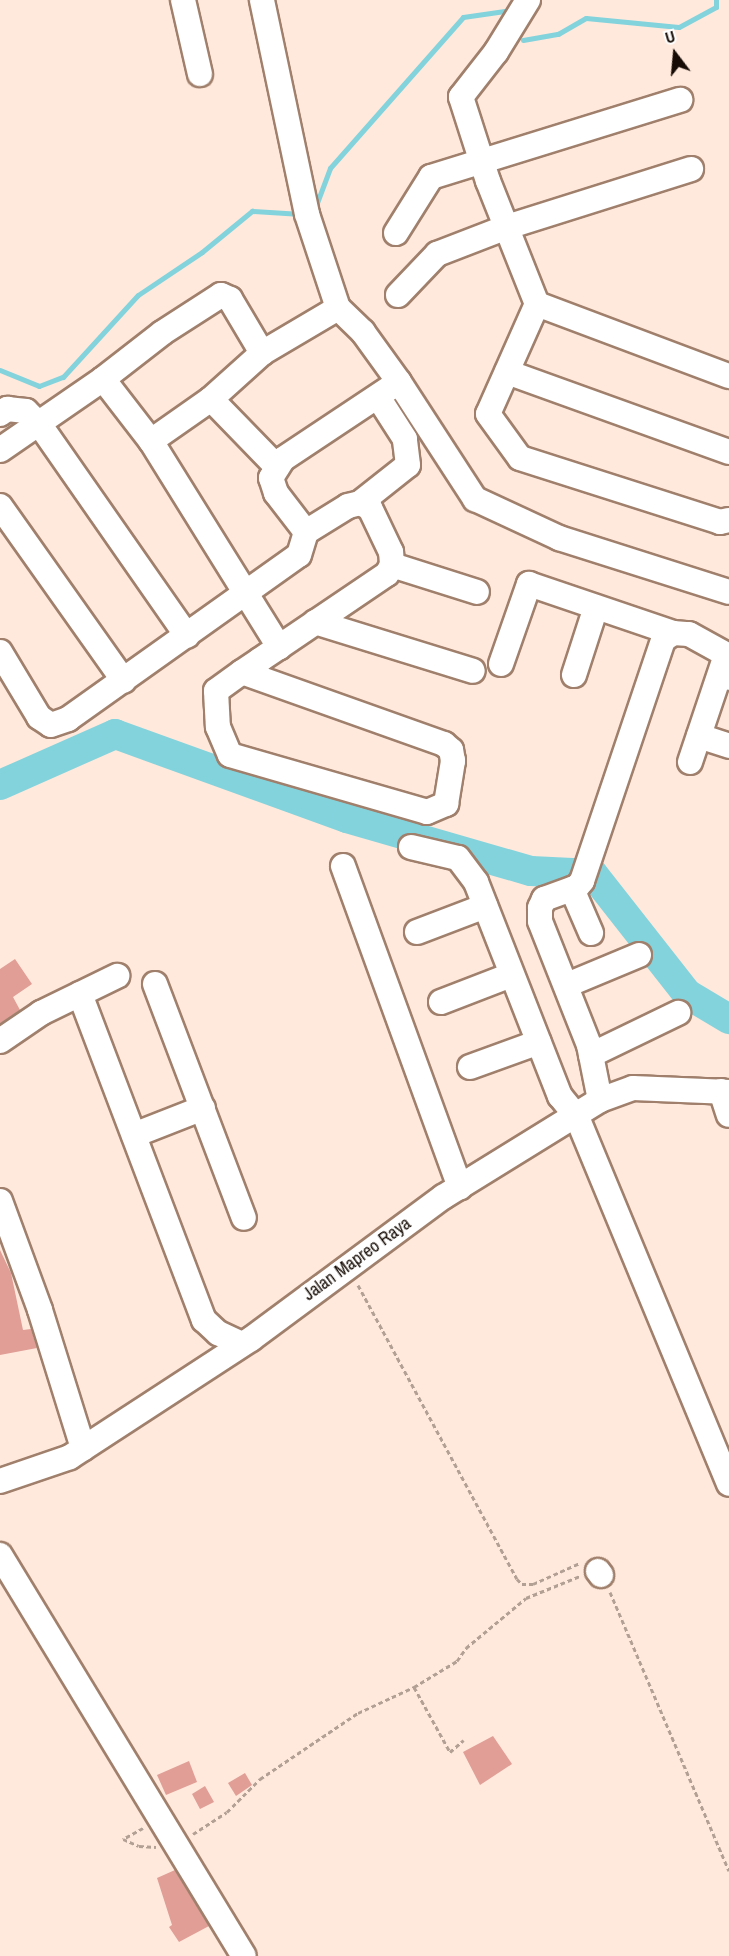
<!DOCTYPE html>
<style>
body{margin:0}
#map{position:relative;width:729px;height:1956px;overflow:hidden;background:#ffe9dc;font-family:"Archivo Narrow",sans-serif}
div>[style]{position:absolute}
[style*='--x']{left:calc(var(--x)*1px);top:calc(var(--y)*1px);width:calc(var(--w)*1px);rotate:calc(var(--a)*1deg)}
.stream>*{height:5px;margin:-2.5px;padding:0 2.5px;transform-origin:2.5px;border-radius:2.5px;background:#83d3dd}
.river>*{height:30px;margin:-15px;padding:0 15px;transform-origin:15px;border-radius:15px;background:#83d3dd}
.building>*{inset:0;background:#e09e96}
.path>*{height:3px;margin-top:-1.5px;transform-origin:0;background:repeating-linear-gradient(90deg,#b3a095 0 4.5px,transparent 0 7.5px)}
.roads{filter:drop-shadow(2px 0 #a0806c) drop-shadow(-2px 0 #a0806c) drop-shadow(0 2px #a0806c) drop-shadow(0 -2px #a0806c)}
.minor>*{height:24px;margin:-12px;padding:0 12px;transform-origin:12px;border-radius:12px;background:#fff}
span{translate:-50% -50%;white-space:nowrap;text-align:center;line-height:1.15;-webkit-text-stroke:6px #fff;paint-order:stroke}
.street-label{font-size:18px;color:#170c05}
.north{position:absolute;left:645px;top:24px;width:60px;height:60px;-webkit-text-stroke:4px #fff;paint-order:stroke;rotate:344deg;font-size:16px;font-weight:700;line-height:24px;text-align:center;color:#170c05}
.north::after{content:'';display:block;margin:auto;width:21px;height:27px;background:#170c05;clip-path:polygon(50% 0,100% 100%,50% 72%,0 100%)}
</style>
<div id="map">
<div class="stream">
<div style="--x:523;--y:40;--w:36;--a:-10"></div>
<div style="--x:558;--y:34;--w:32;--a:-30"></div>
<div style="--x:586;--y:18;--w:93;--a:5.5"></div>
<div style="--x:679;--y:27;--w:42;--a:-28.4"></div>
<div style="--x:716;--y:7;--w:7;--a:-90"></div>
<div style="--x:315;--y:208;--w:43;--a:-69.4"></div>
<div style="--x:330;--y:168;--w:201;--a:-48.6"></div>
<div style="--x:463;--y:17;--w:42;--a:-8.1"></div>
<div style="--x:0;--y:370;--w:42;--a:22.3"></div>
<div style="--x:39;--y:386;--w:26;--a:-21"></div>
<div style="--x:63;--y:377;--w:111;--a:-47.6"></div>
<div style="--x:138;--y:295;--w:77;--a:-33.9"></div>
<div style="--x:202;--y:252;--w:65;--a:-39.4"></div>
<div style="--x:252;--y:211;--w:49;--a:3.5"></div>
</div>
<div class="river">
<div style="--x:0;--y:785;--w:126;--a:-23.9"></div>
<div style="--x:115;--y:734;--w:247;--a:19.9"></div>
<div style="--x:347;--y:818;--w:191;--a:16.1"></div>
<div style="--x:531;--y:871;--w:62;--a:2.8"></div>
<div style="--x:593;--y:874;--w:152;--a:51.9"></div>
<div style="--x:687;--y:994;--w:49;--a:30.8"></div>
</div>
<div class="building">
<div style="clip-path:polygon(15px 959px,32px 984px,13px 997px,20px 1010px,0 1024px,0 969px)"></div>
<div style="clip-path:polygon(0 1250px,11px 1273px,23px 1330px,31px 1329px,37px 1348px,0 1355px)"></div>
<div style="clip-path:polygon(493px 1736px,512px 1764px,480px 1785px,463px 1752px)"></div>
<div style="clip-path:polygon(189px 1761px,197px 1782px,166px 1795px,157px 1775px)"></div>
<div style="clip-path:polygon(245px 1773px,252px 1785px,236px 1796px,228px 1783px)"></div>
<div style="clip-path:polygon(205px 1786px,214px 1802px,200px 1809px,192px 1794px)"></div>
<div style="clip-path:polygon(175px 1870px,209px 1926px,179px 1942px,169px 1927px,172px 1925px,157px 1878px)"></div>
</div>
<div class="path">
<div style="--x:358;--y:1285;--w:334;--a:61.6"></div>
<div style="--x:517;--y:1579;--w:7;--a:45"></div>
<div style="--x:522;--y:1584;--w:11;--a:0"></div>
<div style="--x:533;--y:1584;--w:51;--a:-24.1"></div>
<div style="--x:610;--y:1592;--w:303;--a:66.9"></div>
<div style="--x:414;--y:1687;--w:74;--a:61"></div>
<div style="--x:450;--y:1752;--w:18;--a:-41"></div>
<div style="--x:143;--y:1828;--w:23;--a:151"></div>
<div style="--x:123;--y:1839;--w:17;--a:24"></div>
<div style="--x:139;--y:1846;--w:17;--a:3"></div>
<div style="--x:193;--y:1834;--w:40;--a:-32.9"></div>
<div style="--x:227;--y:1812;--w:47;--a:-45"></div>
<div style="--x:260;--y:1779;--w:118;--a:-34"></div>
<div style="--x:358;--y:1713;--w:62;--a:-24.9"></div>
<div style="--x:414;--y:1687;--w:50;--a:-31.2"></div>
<div style="--x:457;--y:1661;--w:16;--a:-55"></div>
<div style="--x:466;--y:1648;--w:78;--a:-39.8"></div>
<div style="--x:526;--y:1598;--w:58;--a:-22.2"></div>
</div>
<div class="roads">
<div class="minor">
<div style="--x:183;--y:0;--w:76;--a:77.1"></div>
<div style="--x:528;--y:0;--w:61;--a:121.6"></div>
<div style="--x:496;--y:52;--w:57;--a:127.9"></div>
<div style="--x:461;--y:97;--w:88;--a:72.2"></div>
<div style="--x:488;--y:181;--w:132;--a:68.3"></div>
<div style="--x:537;--y:304;--w:120;--a:114"></div>
<div style="--x:488;--y:414;--w:54;--a:54"></div>
<div style="--x:520;--y:458;--w:210;--a:17.7"></div>
<div style="--x:720;--y:522;--w:9;--a:-13"></div>
<div style="--x:396;--y:233;--w:66;--a:-58"></div>
<div style="--x:431;--y:177;--w:261;--a:-17.2"></div>
<div style="--x:398;--y:295;--w:57;--a:-46.4"></div>
<div style="--x:437;--y:254;--w:75;--a:-21.1"></div>
<div style="--x:507;--y:227;--w:193;--a:-17.5"></div>
<div style="--x:537;--y:304;--w:205;--a:20.6"></div>
<div style="--x:507;--y:372;--w:236;--a:19.8"></div>
<div style="--x:103;--y:379;--w:75;--a:-37.9"></div>
<div style="--x:162;--y:333;--w:70;--a:-32.8"></div>
<div style="--x:221;--y:295;--w:10;--a:24"></div>
<div style="--x:230;--y:299;--w:63;--a:59.3"></div>
<div style="--x:399;--y:382;--w:140;--a:57"></div>
<div style="--x:475;--y:499;--w:93;--a:24.9"></div>
<div style="--x:559;--y:538;--w:178;--a:17.6"></div>
<div style="--x:211;--y:399;--w:69;--a:-42"></div>
<div style="--x:262;--y:353;--w:88;--a:-30.6"></div>
<div style="--x:0;--y:414;--w:9;--a:-36"></div>
<div style="--x:7;--y:409;--w:19;--a:6"></div>
<div style="--x:26;--y:411;--w:20;--a:45"></div>
<div style="--x:40;--y:425;--w:257;--a:55.1"></div>
<div style="--x:151;--y:441;--w:243;--a:58.1"></div>
<div style="--x:279;--y:647;--w:23;--a:146"></div>
<div style="--x:260;--y:660;--w:22;--a:146"></div>
<div style="--x:242;--y:672;--w:32;--a:144"></div>
<div style="--x:216;--y:691;--w:36;--a:87"></div>
<div style="--x:218;--y:727;--w:30;--a:67"></div>
<div style="--x:230;--y:755;--w:205;--a:16.1"></div>
<div style="--x:427;--y:812;--w:21;--a:-23"></div>
<div style="--x:446;--y:804;--w:44;--a:-80.8"></div>
<div style="--x:453;--y:761;--w:11;--a:-100"></div>
<div style="--x:451;--y:750;--w:9;--a:-139"></div>
<div style="--x:444;--y:744;--w:214;--a:-160.4"></div>
<div style="--x:0;--y:450;--w:125;--a:-34.6"></div>
<div style="--x:103;--y:379;--w:78;--a:52.3"></div>
<div style="--x:151;--y:441;--w:73;--a:-35"></div>
<div style="--x:211;--y:399;--w:95;--a:45.9"></div>
<div style="--x:0;--y:506;--w:214;--a:54.7"></div>
<div style="--x:306;--y:532;--w:49;--a:-31.8"></div>
<div style="--x:348;--y:506;--w:12;--a:-14"></div>
<div style="--x:360;--y:503;--w:61;--a:-38.4"></div>
<div style="--x:408;--y:465;--w:26;--a:-97"></div>
<div style="--x:405;--y:439;--w:50;--a:-122.7"></div>
<div style="--x:392;--y:565;--w:89;--a:17.6"></div>
<div style="--x:315;--y:622;--w:165;--a:17.2"></div>
<div style="--x:279;--y:647;--w:130;--a:-34.1"></div>
<div style="--x:387;--y:574;--w:10;--a:-61"></div>
<div style="--x:392;--y:565;--w:13;--a:-94"></div>
<div style="--x:391;--y:552;--w:49;--a:-115.5"></div>
<div style="--x:370;--y:508;--w:11;--a:-153"></div>
<div style="--x:0;--y:652;--w:76;--a:59"></div>
<div style="--x:39;--y:717;--w:14;--a:34"></div>
<div style="--x:51;--y:725;--w:18;--a:-19"></div>
<div style="--x:68;--y:719;--w:283;--a:-35.4"></div>
<div style="--x:299;--y:555;--w:24;--a:-73"></div>
<div style="--x:306;--y:532;--w:49;--a:-127.6"></div>
<div style="--x:276;--y:493;--w:16;--a:-108"></div>
<div style="--x:271;--y:478;--w:22;--a:-58"></div>
<div style="--x:283;--y:459;--w:139;--a:-33.6"></div>
<div style="--x:399;--y:382;--w:62;--a:-125.8"></div>
<div style="--x:363;--y:332;--w:35;--a:-136"></div>
<div style="--x:338;--y:308;--w:99;--a:-108.3"></div>
<div style="--x:307;--y:214;--w:219;--a:-101.9"></div>
<div style="--x:501;--y:664;--w:85;--a:-70.7"></div>
<div style="--x:529;--y:584;--w:152;--a:18.8"></div>
<div style="--x:574;--y:675;--w:71;--a:-72.1"></div>
<div style="--x:699;--y:736;--w:32;--a:18"></div>
<div style="--x:690;--y:762;--w:113;--a:-71.4"></div>
<div style="--x:726;--y:655;--w:23;--a:83"></div>
<div style="--x:411;--y:847;--w:48;--a:13.2"></div>
<div style="--x:458;--y:858;--w:30;--a:53"></div>
<div style="--x:476;--y:882;--w:230;--a:68.6"></div>
<div style="--x:560;--y:1096;--w:27;--a:51"></div>
<div style="--x:577;--y:1117;--w:397;--a:67.5"></div>
<div style="--x:343;--y:866;--w:342;--a:70"></div>
<div style="--x:572;--y:889;--w:48;--a:66.6"></div>
<div style="--x:417;--y:932;--w:73;--a:-20.9"></div>
<div style="--x:155;--y:984;--w:250;--a:69.2"></div>
<div style="--x:567;--y:985;--w:78;--a:-22.6"></div>
<div style="--x:80;--y:994;--w:349;--a:69.2"></div>
<div style="--x:204;--y:1320;--w:19;--a:43"></div>
<div style="--x:218;--y:1333;--w:26;--a:25"></div>
<div style="--x:441;--y:1002;--w:75;--a:-21.1"></div>
<div style="--x:0;--y:1041;--w:50;--a:-34.3"></div>
<div style="--x:41;--y:1013;--w:85;--a:-26"></div>
<div style="--x:591;--y:1055;--w:97;--a:-25.8"></div>
<div style="--x:470;--y:1067;--w:73;--a:-19.9"></div>
<div style="--x:721;--y:1091;--w:25;--a:72"></div>
<div style="--x:600;--y:1100;--w:56;--a:-101.3"></div>
<div style="--x:589;--y:1045;--w:133;--a:-111.6"></div>
<div style="--x:540;--y:921;--w:13;--a:-90"></div>
<div style="--x:540;--y:908;--w:10;--a:-66"></div>
<div style="--x:544;--y:899;--w:35;--a:-20"></div>
<div style="--x:577;--y:887;--w:8;--a:-50"></div>
<div style="--x:582;--y:881;--w:254;--a:-71.4"></div>
<div style="--x:663;--y:640;--w:12;--a:-35"></div>
<div style="--x:673;--y:633;--w:16;--a:4"></div>
<div style="--x:689;--y:634;--w:46;--a:28.8"></div>
<div style="--x:134;--y:1135;--w:74;--a:-21.4"></div>
<div style="--x:0;--y:1201;--w:116;--a:69.8"></div>
<div style="--x:40;--y:1310;--w:145;--a:72.7"></div>
<div style="--x:0;--y:1481;--w:74;--a:-18.9"></div>
<div style="--x:70;--y:1457;--w:216;--a:-33.1"></div>
<div style="--x:251;--y:1339;--w:239;--a:-36.5"></div>
<div style="--x:443;--y:1197;--w:185;--a:-31.7"></div>
<div style="--x:600;--y:1100;--w:35;--a:-20"></div>
<div style="--x:633;--y:1088;--w:96;--a:2.4"></div>
<div style="--x:0;--y:1555;--w:469;--a:58.7"></div>
<div style="--x:598;--y:1571;--w:5;--a:53"></div>
</div>
</div>
<div class="street-label">
<span style="left:357px;top:1259px;rotate:-36deg">Jalan Mapreo Raya</span>
</div>
<div class="north">U</div>
</div>
